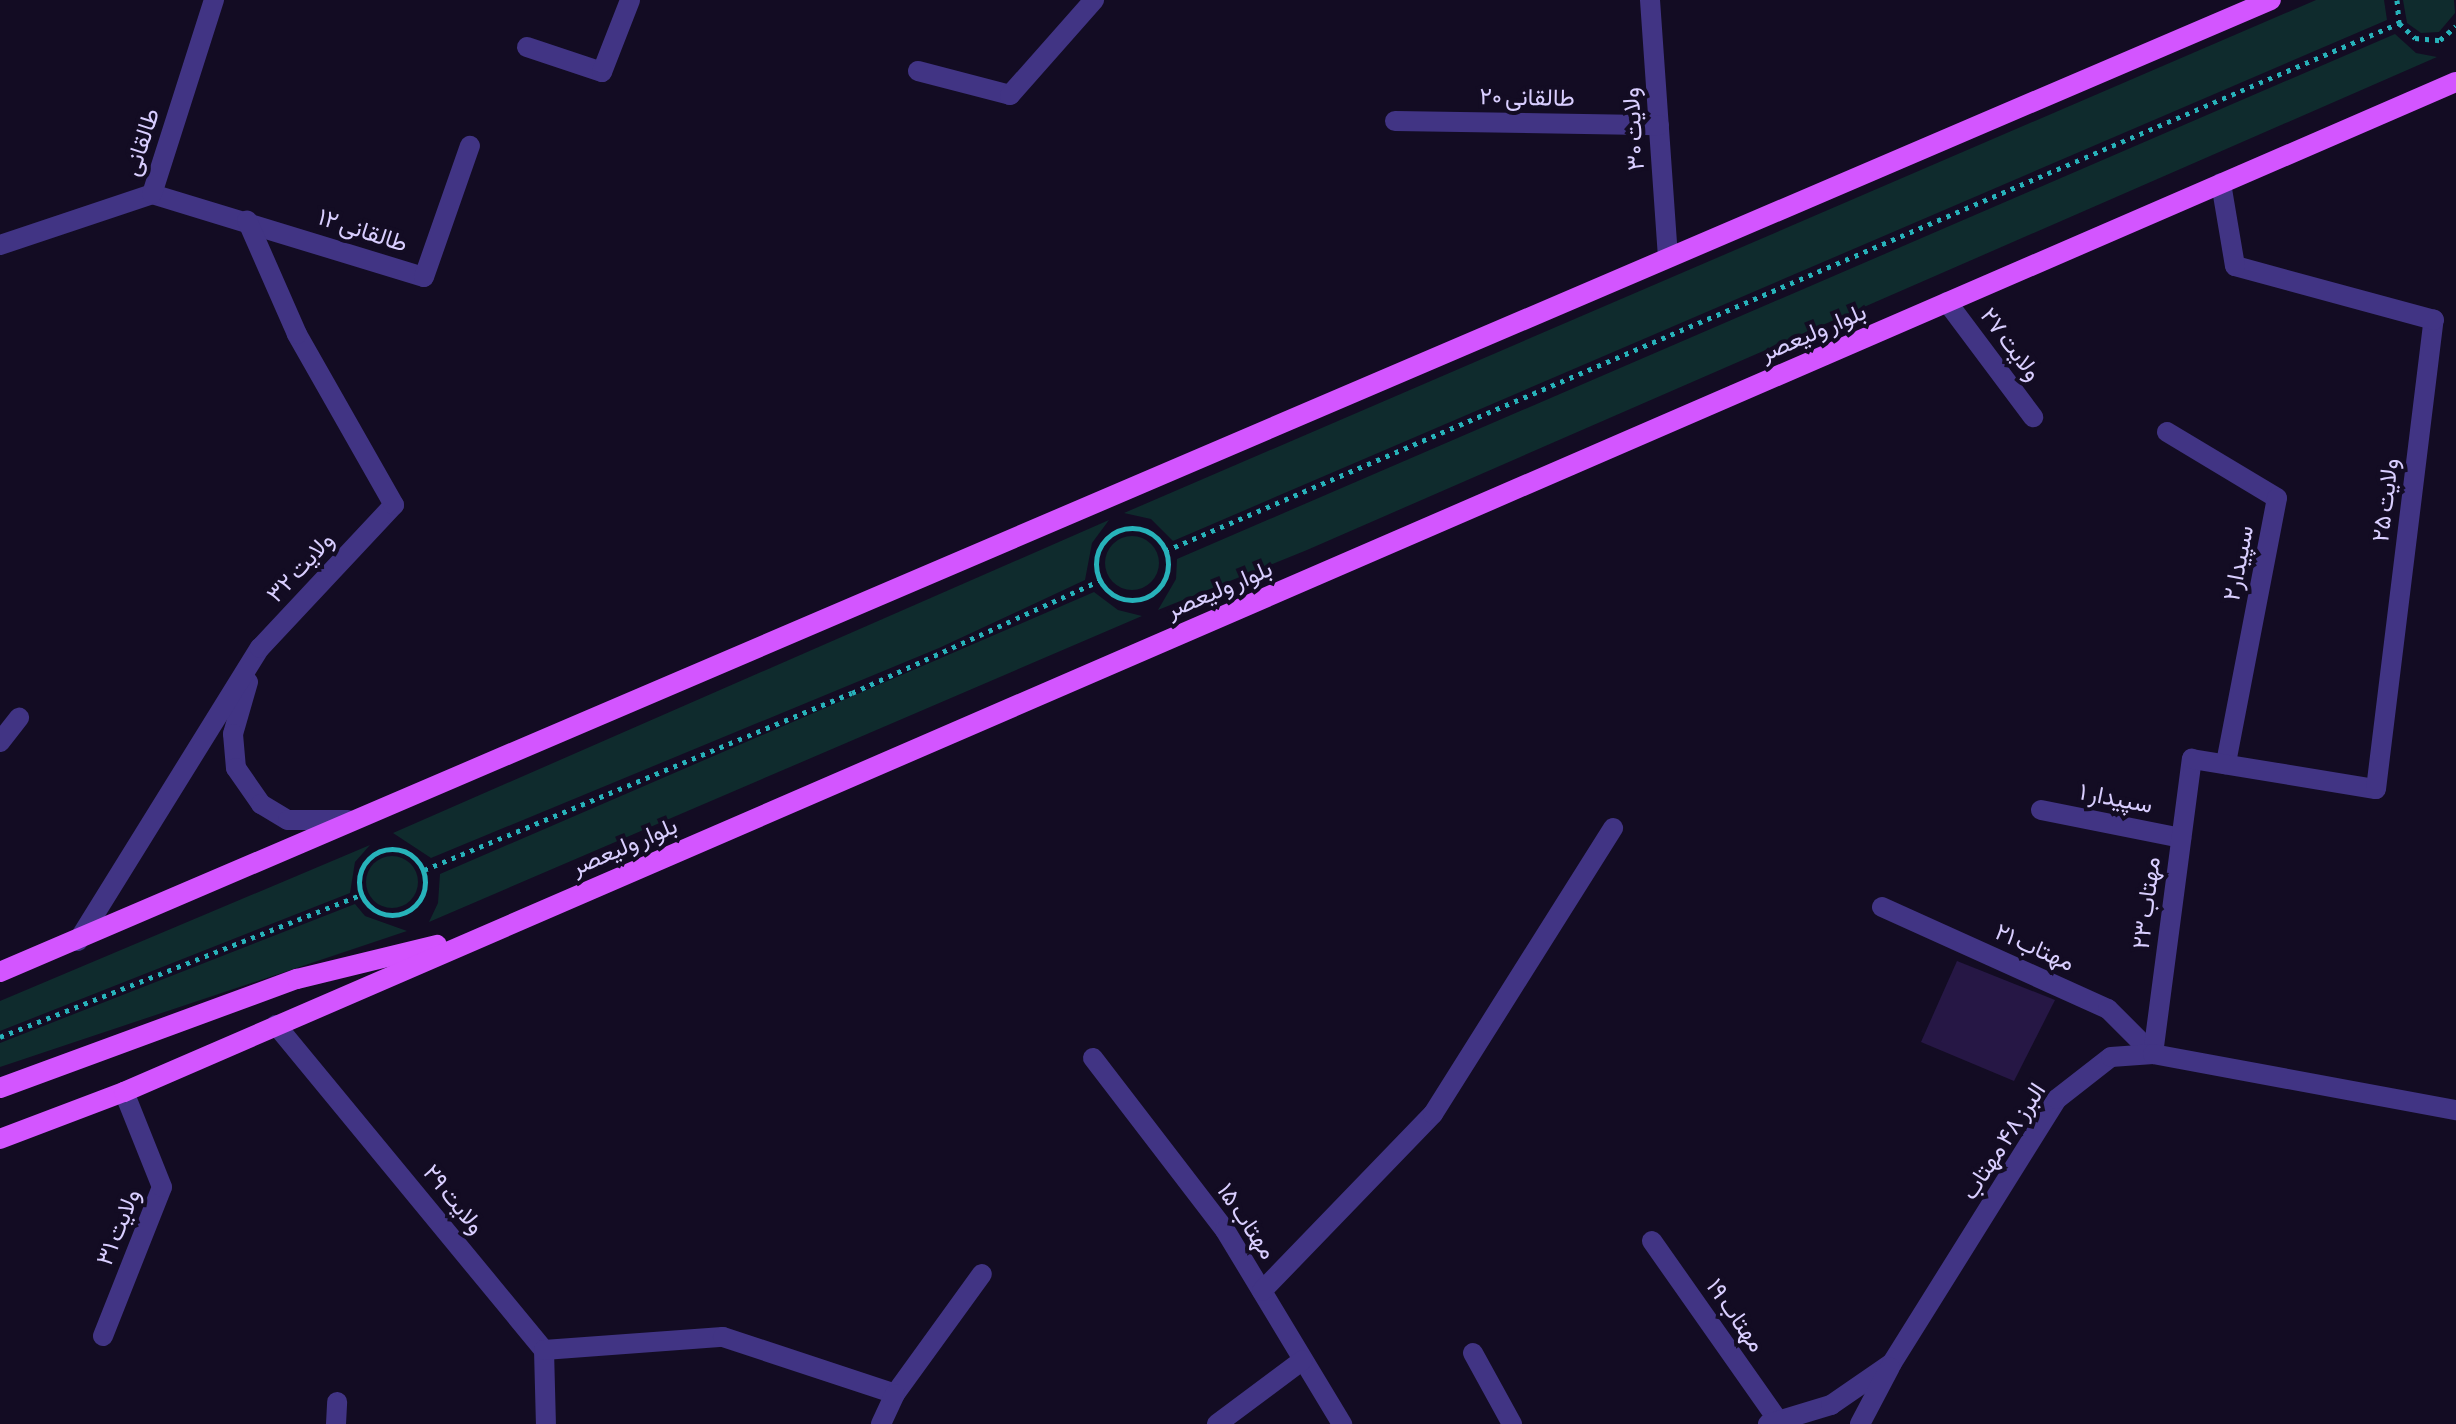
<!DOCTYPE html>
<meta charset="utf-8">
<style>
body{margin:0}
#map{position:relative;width:2456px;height:1424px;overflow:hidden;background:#130c23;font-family:"Asap Condensed",Vazirmatn,sans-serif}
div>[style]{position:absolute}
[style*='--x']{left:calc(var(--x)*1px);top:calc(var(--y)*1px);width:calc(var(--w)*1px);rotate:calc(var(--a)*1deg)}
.green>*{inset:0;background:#0f2b2d}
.round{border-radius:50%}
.building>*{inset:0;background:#261745}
.path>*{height:5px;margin-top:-2.5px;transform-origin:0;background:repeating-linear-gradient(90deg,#27b2ba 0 4px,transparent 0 10px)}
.path>.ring{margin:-2.5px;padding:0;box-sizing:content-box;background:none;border:5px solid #27b2ba;border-radius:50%}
.minor>*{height:20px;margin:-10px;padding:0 10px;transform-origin:10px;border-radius:10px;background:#413484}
.major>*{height:20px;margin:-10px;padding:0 10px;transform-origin:10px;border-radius:10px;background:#d355ff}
span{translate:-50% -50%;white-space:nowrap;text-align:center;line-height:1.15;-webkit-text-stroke:8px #130c23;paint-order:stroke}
.street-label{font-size:24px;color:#d9ceff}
</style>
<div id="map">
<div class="green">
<div style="clip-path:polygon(2316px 0,2384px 0,2387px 20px,1173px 541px,1151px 519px,1124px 513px)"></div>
<div style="clip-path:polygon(2403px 0,2454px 0,2455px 13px,2439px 32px,2421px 33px,2407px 23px)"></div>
<div style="clip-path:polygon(2395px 34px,2416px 53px,2437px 57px,1307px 550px,1158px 610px,1176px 579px,1177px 559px)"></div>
<div style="clip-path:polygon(1109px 520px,1092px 543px,1085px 580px,939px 648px,431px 858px,393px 833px)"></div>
<div class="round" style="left:1105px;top:536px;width:54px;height:54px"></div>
<div style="clip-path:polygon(1094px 592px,1118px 610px,1142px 616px,429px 922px,438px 903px,440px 874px)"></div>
<div style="clip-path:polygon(370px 845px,355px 862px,350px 893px,0 1031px,0 1001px)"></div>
<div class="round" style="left:366px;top:856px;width:52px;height:52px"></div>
<div style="clip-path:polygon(355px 904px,365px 916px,407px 931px,0 1067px,0 1043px)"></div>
</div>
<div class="building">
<div style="clip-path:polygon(1957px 961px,2055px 1000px,2014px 1081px,1921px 1042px)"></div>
</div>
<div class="path">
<div style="--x:2397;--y:0;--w:23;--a:85"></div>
<div style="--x:2399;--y:23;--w:22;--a:43"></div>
<div style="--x:2415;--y:38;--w:25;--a:5"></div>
<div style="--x:2440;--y:40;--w:21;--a:-41"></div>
<div class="ring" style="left:1096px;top:528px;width:67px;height:67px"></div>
<div style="--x:1165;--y:551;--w:1342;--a:-23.16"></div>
<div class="ring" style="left:359px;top:849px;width:61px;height:61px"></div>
<div style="--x:424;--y:870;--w:463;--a:-22.5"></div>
<div style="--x:852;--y:693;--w:273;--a:-24.4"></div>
<div style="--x:0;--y:1037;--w:388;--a:-21.5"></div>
</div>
<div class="minor">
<div style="--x:1650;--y:0;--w:256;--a:86"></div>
<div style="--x:527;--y:47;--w:79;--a:18.4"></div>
<div style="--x:602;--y:72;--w:77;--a:-68.7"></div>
<div style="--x:918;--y:71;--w:95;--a:14.6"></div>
<div style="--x:1010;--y:95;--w:127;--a:-48.5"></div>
<div style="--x:1395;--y:121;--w:264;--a:0.9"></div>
<div style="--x:152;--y:194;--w:284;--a:17"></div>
<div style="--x:424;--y:277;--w:139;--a:-70.7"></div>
<div style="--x:0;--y:245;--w:160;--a:-18.5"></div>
<div style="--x:152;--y:194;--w:204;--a:-72.3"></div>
<div style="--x:1947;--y:302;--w:144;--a:53.2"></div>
<div style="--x:2167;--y:432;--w:128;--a:31"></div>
<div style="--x:2277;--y:498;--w:271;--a:100.9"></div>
<div style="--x:248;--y:682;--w:54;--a:106.1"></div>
<div style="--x:233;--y:734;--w:34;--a:85"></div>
<div style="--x:236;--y:768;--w:44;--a:55.2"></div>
<div style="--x:261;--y:804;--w:31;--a:31"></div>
<div style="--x:288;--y:820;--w:60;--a:0"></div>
<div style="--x:0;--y:742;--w:31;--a:-52"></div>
<div style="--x:2041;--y:810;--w:143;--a:11.3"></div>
<div style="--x:1882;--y:907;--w:248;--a:24.3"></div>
<div style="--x:2108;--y:1009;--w:64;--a:45"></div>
<div style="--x:78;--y:941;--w:345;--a:-58.2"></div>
<div style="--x:260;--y:648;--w:196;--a:-46.9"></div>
<div style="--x:394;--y:505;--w:197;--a:-119.6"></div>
<div style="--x:297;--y:334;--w:124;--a:-113.7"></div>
<div style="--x:276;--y:1025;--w:421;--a:50.5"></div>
<div style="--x:544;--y:1350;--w:74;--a:88.5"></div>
<div style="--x:2153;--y:1054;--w:298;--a:-82.5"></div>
<div style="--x:2192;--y:759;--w:186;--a:9.3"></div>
<div style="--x:2376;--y:789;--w:473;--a:-83"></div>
<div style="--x:2434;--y:320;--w:206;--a:-164.8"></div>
<div style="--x:2235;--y:266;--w:84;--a:-99.6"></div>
<div style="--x:1093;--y:1058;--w:217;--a:52.5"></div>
<div style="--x:1225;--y:1230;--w:227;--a:58.9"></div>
<div style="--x:1652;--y:1241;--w:218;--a:54.9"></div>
<div style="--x:1262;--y:1291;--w:246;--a:-46"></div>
<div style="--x:1433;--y:1114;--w:338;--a:-57.8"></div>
<div style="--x:103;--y:1336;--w:160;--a:-68.4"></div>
<div style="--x:162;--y:1187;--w:102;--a:-111.8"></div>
<div style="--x:544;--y:1350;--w:179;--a:-4.2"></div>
<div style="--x:723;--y:1337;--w:181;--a:18.3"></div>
<div style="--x:895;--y:1394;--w:148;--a:-54.1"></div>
<div style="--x:1473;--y:1353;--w:81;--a:61.2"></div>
<div style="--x:336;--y:1424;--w:22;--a:-87"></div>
<div style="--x:881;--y:1424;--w:33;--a:-65"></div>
<div style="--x:1217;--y:1424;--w:107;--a:-36.7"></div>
<div style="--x:1768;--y:1424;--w:66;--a:-16.8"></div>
<div style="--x:1831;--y:1405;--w:74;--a:-34.5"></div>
<div style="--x:1892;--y:1363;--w:311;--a:-58"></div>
<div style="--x:2057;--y:1099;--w:68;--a:-37.9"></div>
<div style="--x:2111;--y:1057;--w:42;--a:-4.1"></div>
<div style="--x:2153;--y:1054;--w:308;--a:10.5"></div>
<div style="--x:1860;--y:1424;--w:64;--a:-62.2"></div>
</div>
<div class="major">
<div style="--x:0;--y:972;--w:2470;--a:-23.17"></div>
<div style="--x:0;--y:1088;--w:316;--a:-20.2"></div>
<div style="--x:297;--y:979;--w:144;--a:-13.7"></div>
<div style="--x:0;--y:1139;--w:133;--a:-20.8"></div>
<div style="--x:124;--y:1092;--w:2541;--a:-23.42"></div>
</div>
<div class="street-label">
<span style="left:1527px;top:97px;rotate:1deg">طالقانی ۲۰</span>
<span style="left:1633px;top:129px;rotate:-94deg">ولایت ۳۰</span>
<span style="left:141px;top:142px;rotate:-72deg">طالقانی</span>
<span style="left:363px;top:230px;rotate:18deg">طالقانی ۱۲</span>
<span style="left:1813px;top:332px;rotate:-23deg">بلوار ولیعصر</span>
<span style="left:2011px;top:344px;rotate:53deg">ولایت ٢٧</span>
<span style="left:2385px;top:500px;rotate:-83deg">ولایت ۲۵</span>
<span style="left:2238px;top:563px;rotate:-79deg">سپیدار۲</span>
<span style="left:300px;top:567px;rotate:-47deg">ولایت ۳۲</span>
<span style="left:1219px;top:589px;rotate:-23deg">بلوار ولیعصر</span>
<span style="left:2116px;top:798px;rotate:11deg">سپیدار ۱</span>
<span style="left:624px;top:846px;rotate:-23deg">بلوار ولیعصر</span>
<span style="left:2146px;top:903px;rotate:-83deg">مهتاب ۲٣</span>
<span style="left:2035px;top:947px;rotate:24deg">مهتاب ٢١</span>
<span style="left:2003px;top:1141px;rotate:-57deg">البرز ۴۸ مهتاب</span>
<span style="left:454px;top:1199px;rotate:51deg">ولایت ٢٩</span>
<span style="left:1247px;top:1221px;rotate:56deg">مهتاب ۱۵</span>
<span style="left:118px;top:1227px;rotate:-68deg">ولایت ۳۱</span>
<span style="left:1736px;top:1315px;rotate:55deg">مهتاب ۱۹</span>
</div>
</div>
